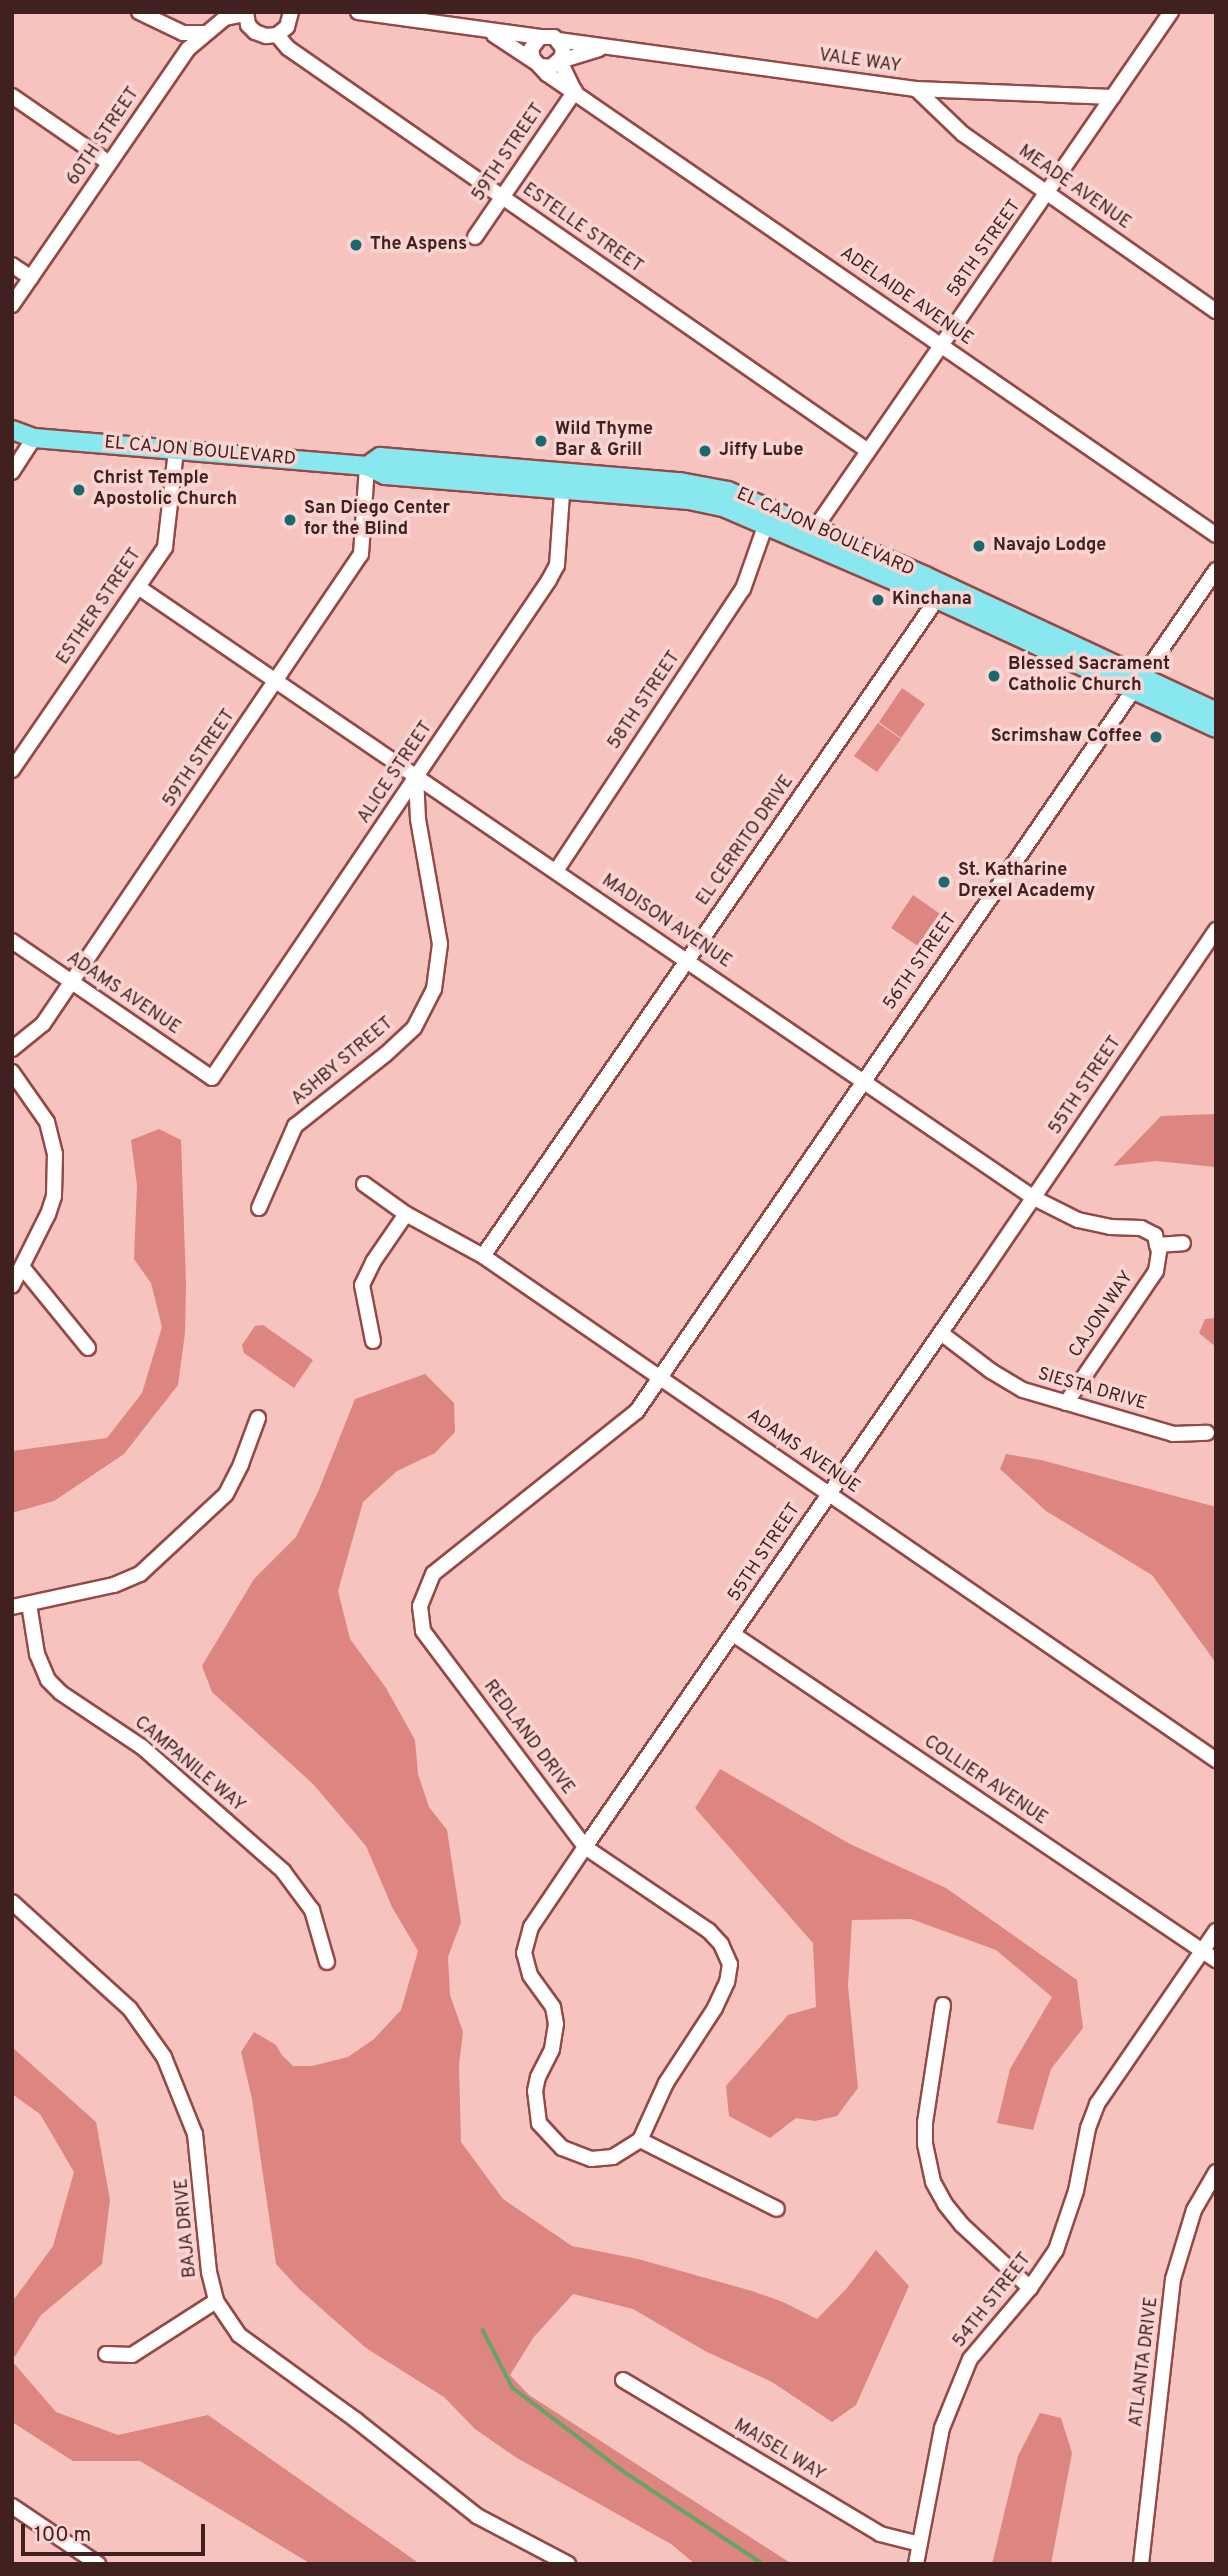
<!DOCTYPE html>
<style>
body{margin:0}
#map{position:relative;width:1228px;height:2576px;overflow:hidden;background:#f7c3bf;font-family:Overpass,sans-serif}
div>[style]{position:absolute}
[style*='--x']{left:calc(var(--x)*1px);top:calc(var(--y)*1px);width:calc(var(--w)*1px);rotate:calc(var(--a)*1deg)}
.green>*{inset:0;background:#dd8580}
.stream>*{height:3.5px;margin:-1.75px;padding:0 1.75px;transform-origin:1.75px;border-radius:1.75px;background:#66a365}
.roads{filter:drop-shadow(2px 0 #934a47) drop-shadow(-2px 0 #934a47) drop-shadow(0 2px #934a47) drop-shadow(0 -2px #934a47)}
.minor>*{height:14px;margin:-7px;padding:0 7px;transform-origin:7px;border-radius:7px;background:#fff}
.major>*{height:18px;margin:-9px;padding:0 9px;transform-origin:9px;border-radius:9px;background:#88e7ef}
.dots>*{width:19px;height:19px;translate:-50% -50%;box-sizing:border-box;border:4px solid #f8d5d2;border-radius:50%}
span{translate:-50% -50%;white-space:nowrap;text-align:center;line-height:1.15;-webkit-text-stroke:7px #f8d5d2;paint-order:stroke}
.street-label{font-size:18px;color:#412120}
.poi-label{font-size:18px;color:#412120;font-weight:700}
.left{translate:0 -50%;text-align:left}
.right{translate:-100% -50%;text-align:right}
.frame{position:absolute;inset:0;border:14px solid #412120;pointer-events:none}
.scale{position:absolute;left:21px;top:2524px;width:184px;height:32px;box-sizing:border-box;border:4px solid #412120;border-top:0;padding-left:9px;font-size:21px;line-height:24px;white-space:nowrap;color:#412120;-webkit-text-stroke:5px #f8d5d2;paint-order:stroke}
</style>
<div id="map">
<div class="green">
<div style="clip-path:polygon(902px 688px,925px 704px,901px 738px,879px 722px)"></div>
<div style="clip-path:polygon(878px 723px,901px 739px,877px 772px,854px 756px)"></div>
<div style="clip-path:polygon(913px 895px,946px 918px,924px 950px,891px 928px)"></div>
<div style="clip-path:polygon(1216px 1114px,1216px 1167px,1156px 1161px,1113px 1166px,1161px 1116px)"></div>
<div style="clip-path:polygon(159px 1129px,181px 1140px,186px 1284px,185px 1333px,178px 1385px,124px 1454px,54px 1501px,12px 1513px,12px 1451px,107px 1438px,142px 1393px,162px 1327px,151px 1283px,134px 1259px,137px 1185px,131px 1140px)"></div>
<div style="clip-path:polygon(1216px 1318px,1216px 1347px,1199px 1333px,1205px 1319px)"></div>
<div style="clip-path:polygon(263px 1325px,313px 1360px,294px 1388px,244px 1353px,242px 1345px,255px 1326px)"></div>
<div style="clip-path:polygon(425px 1374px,454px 1403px,455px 1432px,435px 1453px,397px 1471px,363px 1502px,338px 1591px,350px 1639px,386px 1688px,415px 1740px,418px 1774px,429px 1807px,447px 1830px,461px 1922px,448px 1957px,450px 1995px,463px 2032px,459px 2065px,461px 2142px,503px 2199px,572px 2246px,638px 2259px,752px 2291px,783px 2302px,817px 2319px,847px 2288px,876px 2250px,909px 2286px,856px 2405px,832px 2422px,772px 2382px,705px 2351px,633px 2309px,573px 2294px,533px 2338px,510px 2375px,529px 2395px,792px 2564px,695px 2564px,671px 2544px,517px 2458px,475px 2429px,444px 2397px,366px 2348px,299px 2289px,276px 2264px,252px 2099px,241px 2052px,254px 2032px,276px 2045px,282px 2055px,293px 2066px,312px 2066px,348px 2057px,374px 2039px,401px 2010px,418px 1951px,392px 1907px,366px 1846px,313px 1784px,212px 1692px,202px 1666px,254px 1579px,296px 1537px,318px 1492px,355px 1399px)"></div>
<div style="clip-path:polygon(1006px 1454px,1041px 1460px,1216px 1507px,1216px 1663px,1152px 1575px,1046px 1511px,1000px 1469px)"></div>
<div style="clip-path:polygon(720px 1769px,850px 1844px,946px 1888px,1077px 1980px,1083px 2028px,1051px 2069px,1033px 2130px,997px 2123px,1010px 2069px,1052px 1997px,996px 1950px,911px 1919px,852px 1920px,848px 1986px,858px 2088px,837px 2116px,815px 2121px,796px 2118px,770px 2138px,729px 2116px,726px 2086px,788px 2015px,816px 2007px,813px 1943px,695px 1808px)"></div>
<div style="clip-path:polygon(12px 2047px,96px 2122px,110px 2200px,102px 2264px,41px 2315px,12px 2361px,56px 2412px,118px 2435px,208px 2415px,420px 2564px,311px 2564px,140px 2461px,73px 2461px,12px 2422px,12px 2302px,53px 2246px,74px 2172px,40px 2114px,12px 2094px)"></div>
<div style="clip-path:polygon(1040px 2413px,1061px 2418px,1072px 2453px,1051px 2564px,992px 2564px,1018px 2456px)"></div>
</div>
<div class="stream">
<div style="--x:483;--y:2330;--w:65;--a:62.7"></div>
<div style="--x:513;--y:2388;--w:141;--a:37"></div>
<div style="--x:626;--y:2473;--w:164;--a:33.6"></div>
</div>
<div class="roads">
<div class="minor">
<div style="--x:139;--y:12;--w:49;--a:25.5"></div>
<div style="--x:183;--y:33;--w:21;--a:0"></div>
<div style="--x:246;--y:12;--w:13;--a:81"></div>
<div style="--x:248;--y:25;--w:10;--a:45"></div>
<div style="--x:255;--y:32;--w:12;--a:20"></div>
<div style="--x:266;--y:36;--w:11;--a:-5"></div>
<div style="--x:277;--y:35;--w:13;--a:-39"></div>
<div style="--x:287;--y:27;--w:16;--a:-75"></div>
<div style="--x:358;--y:12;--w:184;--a:7.8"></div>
<div style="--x:277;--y:35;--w:17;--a:50"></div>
<div style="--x:288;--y:48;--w:706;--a:34.79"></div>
<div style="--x:494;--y:35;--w:49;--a:33.4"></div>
<div style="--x:558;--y:40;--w:361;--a:7.8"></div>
<div style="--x:916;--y:89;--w:197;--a:2.3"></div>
<div style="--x:541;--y:66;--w:10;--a:6"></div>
<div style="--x:551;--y:67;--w:15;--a:-42"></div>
<div style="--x:562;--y:57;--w:9;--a:-84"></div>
<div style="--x:563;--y:48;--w:14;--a:-129"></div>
<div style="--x:554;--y:37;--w:14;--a:180"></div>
<div style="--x:540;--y:37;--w:15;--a:127"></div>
<div style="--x:531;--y:49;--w:10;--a:79"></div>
<div style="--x:533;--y:59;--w:21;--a:47"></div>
<div style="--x:547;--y:74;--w:812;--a:34.57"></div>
<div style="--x:916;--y:89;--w:65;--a:43.8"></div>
<div style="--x:963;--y:134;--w:309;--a:35"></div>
<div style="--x:574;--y:90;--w:32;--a:-116"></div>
<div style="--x:560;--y:61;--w:41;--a:-17.1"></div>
<div style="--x:12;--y:96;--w:118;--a:34.6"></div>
<div style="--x:475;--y:237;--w:177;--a:-55.6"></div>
<div style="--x:12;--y:265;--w:23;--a:34"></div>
<div style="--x:12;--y:305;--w:311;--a:-55.5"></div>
<div style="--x:188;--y:49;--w:48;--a:-40"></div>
<div style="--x:225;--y:18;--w:20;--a:-11"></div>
<div style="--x:12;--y:472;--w:40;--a:-57.1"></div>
<div style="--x:809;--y:537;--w:638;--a:-55.41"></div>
<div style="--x:1216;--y:570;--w:1021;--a:124.55"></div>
<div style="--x:637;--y:1411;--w:261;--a:141.4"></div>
<div style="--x:433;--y:1574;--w:35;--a:112"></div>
<div style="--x:420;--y:1606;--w:25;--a:83"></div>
<div style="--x:423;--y:1631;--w:270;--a:53.1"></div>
<div style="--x:585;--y:1847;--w:150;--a:34.1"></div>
<div style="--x:709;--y:1931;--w:18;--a:47"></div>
<div style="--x:721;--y:1944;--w:22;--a:66"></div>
<div style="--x:730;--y:1964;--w:18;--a:99"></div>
<div style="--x:727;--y:1982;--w:29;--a:115"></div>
<div style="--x:715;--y:2008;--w:90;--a:123.2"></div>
<div style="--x:666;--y:2083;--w:63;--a:114.5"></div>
<div style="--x:640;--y:2140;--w:32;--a:148"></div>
<div style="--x:613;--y:2157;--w:22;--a:175"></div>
<div style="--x:591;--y:2159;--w:31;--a:-159"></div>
<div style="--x:562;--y:2148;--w:34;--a:-133"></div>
<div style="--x:539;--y:2123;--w:32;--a:-97"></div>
<div style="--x:535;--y:2091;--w:14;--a:-78"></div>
<div style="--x:538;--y:2077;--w:31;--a:-63"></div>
<div style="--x:552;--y:2049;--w:25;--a:-81"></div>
<div style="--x:556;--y:2024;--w:17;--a:-100"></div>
<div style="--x:553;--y:2007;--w:39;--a:-126"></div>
<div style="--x:530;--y:1975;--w:23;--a:-105"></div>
<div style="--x:524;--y:1953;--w:27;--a:-75"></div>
<div style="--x:531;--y:1927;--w:97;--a:-56"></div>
<div style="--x:585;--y:1847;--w:694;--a:-55.33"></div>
<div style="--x:980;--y:1276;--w:419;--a:-55.7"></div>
<div style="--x:138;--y:587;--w:1084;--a:34.29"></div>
<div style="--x:1034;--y:1198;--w:49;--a:26.6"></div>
<div style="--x:1078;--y:1220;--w:33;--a:12"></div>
<div style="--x:1110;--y:1227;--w:31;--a:2"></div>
<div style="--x:1141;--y:1228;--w:16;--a:27"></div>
<div style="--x:1155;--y:1235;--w:10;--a:79"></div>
<div style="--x:1157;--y:1245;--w:26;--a:-4"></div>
<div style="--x:12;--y:770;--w:270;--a:-55.5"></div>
<div style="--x:165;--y:547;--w:98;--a:-83.5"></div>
<div style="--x:556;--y:871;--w:338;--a:-56.5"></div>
<div style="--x:743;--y:589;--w:78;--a:-70.6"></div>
<div style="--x:12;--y:941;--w:242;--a:34.4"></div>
<div style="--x:212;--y:1078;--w:601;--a:-55.91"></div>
<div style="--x:549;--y:580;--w:17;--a:-62"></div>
<div style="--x:557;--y:565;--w:85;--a:-86"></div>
<div style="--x:12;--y:1049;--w:40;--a:-39"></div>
<div style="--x:43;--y:1024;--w:567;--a:-55.92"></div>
<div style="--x:361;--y:554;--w:88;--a:-86.1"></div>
<div style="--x:12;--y:1072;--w:61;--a:55"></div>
<div style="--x:47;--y:1122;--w:33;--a:76"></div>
<div style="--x:55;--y:1154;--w:42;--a:91.4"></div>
<div style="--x:54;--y:1196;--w:19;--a:108"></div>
<div style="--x:48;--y:1214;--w:80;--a:116.6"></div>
<div style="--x:364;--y:1184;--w:52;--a:35.5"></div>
<div style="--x:406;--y:1214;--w:88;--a:28.6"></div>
<div style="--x:483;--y:1256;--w:890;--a:34.51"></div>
<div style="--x:259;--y:1208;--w:90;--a:-66.3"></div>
<div style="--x:295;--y:1126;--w:116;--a:-38.4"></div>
<div style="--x:386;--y:1054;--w:38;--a:-43"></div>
<div style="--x:414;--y:1028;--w:44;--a:-62.9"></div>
<div style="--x:434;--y:989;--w:45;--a:-82.4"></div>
<div style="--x:440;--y:944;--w:127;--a:-100"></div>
<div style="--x:418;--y:819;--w:42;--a:-92.7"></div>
<div style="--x:483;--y:1256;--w:806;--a:-55.36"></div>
<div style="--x:23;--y:1268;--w:103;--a:50.9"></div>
<div style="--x:941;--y:1333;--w:63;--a:37.2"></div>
<div style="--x:991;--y:1371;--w:37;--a:31"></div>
<div style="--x:1023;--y:1390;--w:156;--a:16.3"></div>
<div style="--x:1173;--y:1434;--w:34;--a:-2"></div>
<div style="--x:373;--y:1341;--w:57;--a:-101.1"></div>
<div style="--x:362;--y:1285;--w:25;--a:-64"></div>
<div style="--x:373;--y:1262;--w:58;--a:-55.5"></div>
<div style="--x:1066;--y:1403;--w:160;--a:-55.7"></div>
<div style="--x:1156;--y:1271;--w:20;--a:-81"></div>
<div style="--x:1159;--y:1251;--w:6;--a:-108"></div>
<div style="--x:29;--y:1604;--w:51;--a:80.9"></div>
<div style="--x:37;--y:1654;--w:28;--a:67"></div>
<div style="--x:48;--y:1680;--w:18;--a:45"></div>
<div style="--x:61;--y:1693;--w:97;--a:33.7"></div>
<div style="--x:142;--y:1747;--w:188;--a:41.3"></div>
<div style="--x:283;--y:1871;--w:49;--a:53.4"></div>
<div style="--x:312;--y:1910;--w:54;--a:73.9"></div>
<div style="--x:12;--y:1607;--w:104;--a:-12.2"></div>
<div style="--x:114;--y:1585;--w:28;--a:-23"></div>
<div style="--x:140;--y:1574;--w:117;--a:-42.9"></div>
<div style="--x:226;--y:1494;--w:34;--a:-63"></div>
<div style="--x:241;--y:1464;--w:49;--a:-69.7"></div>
<div style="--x:733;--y:1634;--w:583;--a:34.02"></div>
<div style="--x:12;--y:1902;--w:159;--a:42.2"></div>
<div style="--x:130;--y:2009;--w:59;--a:54.7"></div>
<div style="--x:164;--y:2057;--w:83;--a:68.1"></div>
<div style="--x:195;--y:2134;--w:139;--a:84.2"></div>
<div style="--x:209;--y:2272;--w:30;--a:76"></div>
<div style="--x:216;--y:2301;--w:41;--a:55.9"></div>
<div style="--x:239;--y:2335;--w:145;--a:36"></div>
<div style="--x:356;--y:2420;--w:154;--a:38.4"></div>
<div style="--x:477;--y:2516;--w:103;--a:27.8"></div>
<div style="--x:943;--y:2005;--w:118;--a:98.7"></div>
<div style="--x:925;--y:2122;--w:22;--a:90"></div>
<div style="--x:925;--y:2144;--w:39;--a:78"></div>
<div style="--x:933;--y:2182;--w:25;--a:61"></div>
<div style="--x:945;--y:2204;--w:27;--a:51"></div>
<div style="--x:962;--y:2225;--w:93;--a:42.8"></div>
<div style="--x:640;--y:2140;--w:153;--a:26.7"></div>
<div style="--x:106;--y:2354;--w:26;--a:2"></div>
<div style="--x:132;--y:2355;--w:100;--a:-32.7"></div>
<div style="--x:623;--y:2380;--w:300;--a:30.9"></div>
<div style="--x:880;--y:2534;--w:41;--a:14"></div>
<div style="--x:12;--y:2506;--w:104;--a:34"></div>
<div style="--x:916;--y:2564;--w:138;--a:-79.2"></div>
<div style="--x:942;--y:2428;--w:74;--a:-67.9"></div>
<div style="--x:970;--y:2359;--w:93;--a:-49.8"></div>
<div style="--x:1030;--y:2288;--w:46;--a:-55.6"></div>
<div style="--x:1056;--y:2250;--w:62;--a:-71.3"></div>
<div style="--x:1076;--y:2191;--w:64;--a:-79.2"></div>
<div style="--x:1088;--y:2128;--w:26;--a:-69"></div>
<div style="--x:1097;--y:2104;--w:210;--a:-55.5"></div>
<div style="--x:1141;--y:2564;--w:287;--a:-83.6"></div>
<div style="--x:1173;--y:2279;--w:72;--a:-73.1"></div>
<div style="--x:1194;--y:2210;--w:44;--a:-59.9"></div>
</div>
<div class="major">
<div style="--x:12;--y:430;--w:23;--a:20"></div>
<div style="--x:34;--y:438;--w:334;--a:4.8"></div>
<div style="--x:367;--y:466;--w:20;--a:27"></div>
<div style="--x:385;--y:475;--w:305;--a:4.7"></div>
<div style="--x:689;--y:500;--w:35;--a:12"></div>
<div style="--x:723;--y:507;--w:233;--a:23.3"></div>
<div style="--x:937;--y:599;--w:307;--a:24.8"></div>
<div style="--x:367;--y:466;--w:16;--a:-35"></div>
<div style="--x:380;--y:457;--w:301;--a:4.8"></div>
<div style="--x:680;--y:482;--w:49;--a:10.6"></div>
<div style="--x:728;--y:491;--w:215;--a:23.3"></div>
<div style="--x:925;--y:576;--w:321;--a:25"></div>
</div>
</div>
<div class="dots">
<div style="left:356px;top:245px;background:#1b686e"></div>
<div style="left:541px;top:441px;background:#1b686e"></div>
<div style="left:705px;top:451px;background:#1b686e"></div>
<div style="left:79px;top:490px;background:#1b686e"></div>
<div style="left:290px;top:520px;background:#1b686e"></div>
<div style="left:979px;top:546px;background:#1b686e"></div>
<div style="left:878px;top:600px;background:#1b686e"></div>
<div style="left:994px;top:676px;background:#1b686e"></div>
<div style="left:1156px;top:737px;background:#1b686e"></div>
<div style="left:944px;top:882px;background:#1b686e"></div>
</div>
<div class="street-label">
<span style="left:860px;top:62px;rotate:8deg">VALE WAY</span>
<span style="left:104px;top:137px;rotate:-56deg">60TH STREET</span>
<span style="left:509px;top:153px;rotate:-56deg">59TH STREET</span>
<span style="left:1074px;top:188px;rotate:35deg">MEADE AVENUE</span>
<span style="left:582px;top:229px;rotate:35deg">ESTELLE STREET</span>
<span style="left:985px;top:249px;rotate:-55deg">58TH STREET</span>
<span style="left:906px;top:297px;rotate:35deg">ADELAIDE AVENUE</span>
<span style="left:200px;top:452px;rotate:5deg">EL CAJON BOULEVARD</span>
<span style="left:825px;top:533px;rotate:24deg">EL CAJON BOULEVARD</span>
<span style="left:100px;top:607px;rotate:-56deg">ESTHER STREET</span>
<span style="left:645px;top:701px;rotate:-56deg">58TH STREET</span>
<span style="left:200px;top:759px;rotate:-56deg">59TH STREET</span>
<span style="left:396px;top:773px;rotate:-56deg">ALICE STREET</span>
<span style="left:746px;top:841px;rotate:-55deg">EL CERRITO DRIVE</span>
<span style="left:666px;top:922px;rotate:34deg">MADISON AVENUE</span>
<span style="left:921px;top:962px;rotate:-55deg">56TH STREET</span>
<span style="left:123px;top:994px;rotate:34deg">ADAMS AVENUE</span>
<span style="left:343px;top:1062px;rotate:-40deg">ASHBY STREET</span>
<span style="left:1086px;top:1086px;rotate:-56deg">55TH STREET</span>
<span style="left:1102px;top:1315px;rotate:-56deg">CAJON WAY</span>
<span style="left:1092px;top:1390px;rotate:16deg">SIESTA DRIVE</span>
<span style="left:803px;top:1452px;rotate:35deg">ADAMS AVENUE</span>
<span style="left:765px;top:1553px;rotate:-56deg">55TH STREET</span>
<span style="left:528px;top:1738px;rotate:53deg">REDLAND DRIVE</span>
<span style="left:189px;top:1765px;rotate:40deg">CAMPANILE WAY</span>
<span style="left:985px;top:1781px;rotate:34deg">COLLIER AVENUE</span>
<span style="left:187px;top:2228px;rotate:-95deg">BAJA DRIVE</span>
<span style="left:993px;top:2301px;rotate:-52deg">54TH STREET</span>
<span style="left:1145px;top:2362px;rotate:-83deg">ATLANTA DRIVE</span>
<span style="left:779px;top:2451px;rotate:31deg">MAISEL WAY</span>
</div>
<div class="poi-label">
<span class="left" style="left:370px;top:245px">The Aspens</span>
<span class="left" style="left:555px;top:441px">Wild Thyme<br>Bar &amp; Grill</span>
<span class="left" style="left:719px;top:451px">Jiffy Lube</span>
<span class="left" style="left:93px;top:490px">Christ Temple<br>Apostolic Church</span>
<span class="left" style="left:304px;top:520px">San Diego Center<br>for the Blind</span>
<span class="left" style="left:993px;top:546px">Navajo Lodge</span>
<span class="left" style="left:892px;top:600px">Kinchana</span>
<span class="left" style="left:1008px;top:676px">Blessed Sacrament<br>Catholic Church</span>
<span class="right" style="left:1142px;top:737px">Scrimshaw Coffee</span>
<span class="left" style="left:958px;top:882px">St. Katharine<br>Drexel Academy</span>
</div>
<div class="frame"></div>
<div class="scale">100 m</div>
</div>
